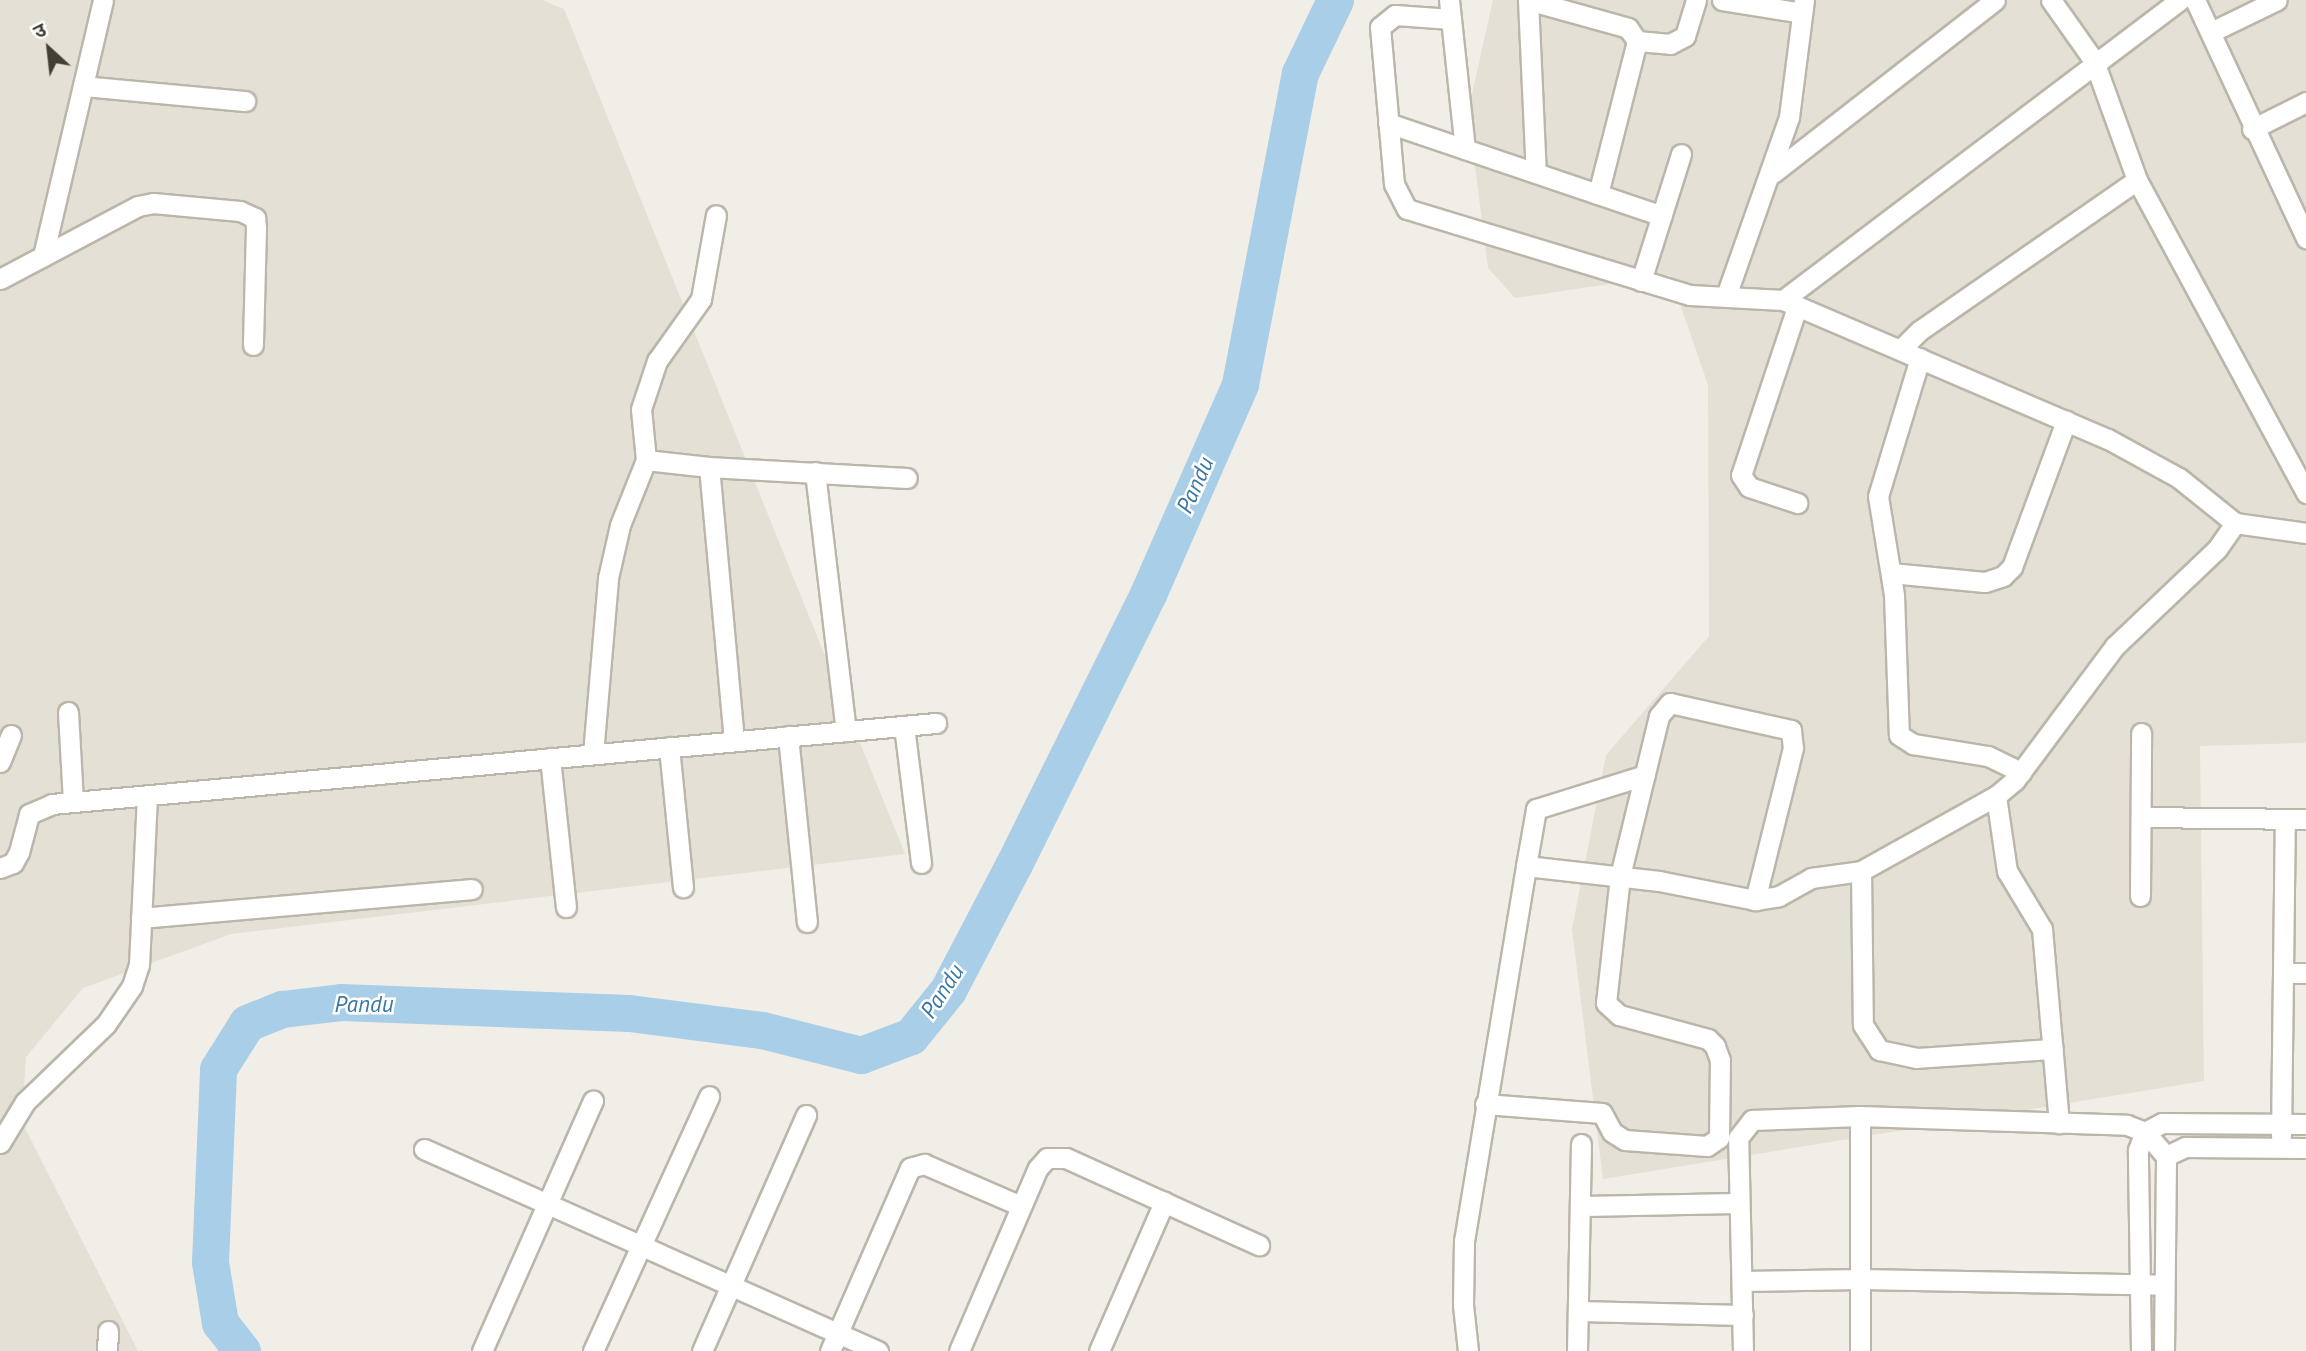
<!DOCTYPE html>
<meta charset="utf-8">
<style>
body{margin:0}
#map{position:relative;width:2306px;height:1351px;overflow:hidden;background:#f1eee7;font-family:"PT Sans","Noto Sans Devanagari",sans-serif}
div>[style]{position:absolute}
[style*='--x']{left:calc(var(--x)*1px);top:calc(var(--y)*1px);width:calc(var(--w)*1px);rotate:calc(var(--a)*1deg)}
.residential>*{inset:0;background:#e5e0d5}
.river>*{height:37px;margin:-18.5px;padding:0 18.5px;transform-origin:18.5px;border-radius:18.5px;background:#a9cee8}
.roads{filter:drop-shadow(2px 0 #bcb6aa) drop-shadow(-2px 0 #bcb6aa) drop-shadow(0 2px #bcb6aa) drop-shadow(0 -2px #bcb6aa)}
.street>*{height:19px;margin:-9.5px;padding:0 9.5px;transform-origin:9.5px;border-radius:9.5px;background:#fff}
span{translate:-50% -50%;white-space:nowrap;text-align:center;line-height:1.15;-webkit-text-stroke:5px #fff;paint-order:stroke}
.water-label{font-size:23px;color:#3b77a4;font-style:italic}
.north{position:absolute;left:14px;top:14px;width:70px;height:70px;-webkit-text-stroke:5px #fff;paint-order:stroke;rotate:333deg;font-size:19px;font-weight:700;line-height:28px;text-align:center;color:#443f36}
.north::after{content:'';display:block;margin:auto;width:24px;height:32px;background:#443f36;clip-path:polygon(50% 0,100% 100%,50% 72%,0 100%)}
</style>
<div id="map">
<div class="residential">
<div style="clip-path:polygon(0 0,542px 0,564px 9px,905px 854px,231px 934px,83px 988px,26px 1057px,22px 1122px,138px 1351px,0 1351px)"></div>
<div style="clip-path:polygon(1493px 0,2306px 0,2306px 743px,2200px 746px,2204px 1081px,1603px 1179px,1572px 929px,1606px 755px,1709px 636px,1708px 385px,1670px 275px,1515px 298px,1488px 268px,1468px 112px)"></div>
</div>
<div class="river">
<div style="--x:242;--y:1351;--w:36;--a:-128"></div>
<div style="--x:220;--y:1323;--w:62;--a:-99.3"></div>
<div style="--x:210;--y:1262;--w:193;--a:-87.6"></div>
<div style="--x:218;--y:1069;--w:54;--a:-57.8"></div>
<div style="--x:247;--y:1023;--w:38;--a:-22"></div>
<div style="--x:282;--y:1009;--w:59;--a:-6.8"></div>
<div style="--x:341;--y:1002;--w:288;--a:2.2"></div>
<div style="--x:629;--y:1013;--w:134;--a:7.3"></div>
<div style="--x:762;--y:1030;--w:102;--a:14.2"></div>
<div style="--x:861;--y:1055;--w:53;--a:-20.8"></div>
<div style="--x:911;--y:1036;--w:59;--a:-51.2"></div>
<div style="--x:948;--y:990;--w:142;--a:-62.4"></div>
<div style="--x:1014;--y:864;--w:301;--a:-63.6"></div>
<div style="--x:1148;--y:594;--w:229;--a:-66.3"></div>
<div style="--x:1240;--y:384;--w:317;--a:-79.1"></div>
<div style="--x:1300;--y:73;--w:81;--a:-64.4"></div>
</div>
<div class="roads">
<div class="street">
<div style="--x:1449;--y:0;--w:150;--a:83.9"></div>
<div style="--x:1528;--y:0;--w:104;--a:15.6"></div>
<div style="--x:1628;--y:28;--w:16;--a:55"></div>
<div style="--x:1637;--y:41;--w:158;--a:104.3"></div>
<div style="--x:1528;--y:0;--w:173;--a:87.4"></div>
<div style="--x:1722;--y:0;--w:81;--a:9.2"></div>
<div style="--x:2051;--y:0;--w:75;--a:54.8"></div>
<div style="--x:2094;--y:61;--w:127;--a:70.1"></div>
<div style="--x:2137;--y:180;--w:356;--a:61.6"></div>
<div style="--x:2195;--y:0;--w:263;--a:65"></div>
<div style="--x:1451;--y:19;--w:56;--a:-175.9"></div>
<div style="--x:1395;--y:15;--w:19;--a:141"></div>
<div style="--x:1380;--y:27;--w:158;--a:84.9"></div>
<div style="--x:1394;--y:184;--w:28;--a:63"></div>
<div style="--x:1407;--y:209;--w:296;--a:16.9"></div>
<div style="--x:1690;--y:295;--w:93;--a:3.1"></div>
<div style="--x:1783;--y:300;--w:353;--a:23.2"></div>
<div style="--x:2108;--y:439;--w:81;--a:28.8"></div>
<div style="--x:2179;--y:478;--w:72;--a:38.8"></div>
<div style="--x:2235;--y:523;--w:72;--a:8"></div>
<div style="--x:2211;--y:32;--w:73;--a:-25.9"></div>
<div style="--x:1637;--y:41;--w:33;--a:5"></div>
<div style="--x:1670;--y:44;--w:17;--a:-28"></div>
<div style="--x:1685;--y:36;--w:38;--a:-73"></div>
<div style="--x:83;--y:86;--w:163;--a:5.3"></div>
<div style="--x:1388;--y:123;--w:289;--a:18.7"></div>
<div style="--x:2252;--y:129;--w:60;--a:-26.6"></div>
<div style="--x:1773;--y:173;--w:281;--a:-37.9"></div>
<div style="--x:43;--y:256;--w:263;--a:-76.8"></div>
<div style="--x:0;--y:279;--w:156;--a:-27.9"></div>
<div style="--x:138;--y:206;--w:15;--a:-11"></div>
<div style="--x:153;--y:203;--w:87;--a:5.3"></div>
<div style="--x:240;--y:211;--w:17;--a:25"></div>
<div style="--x:255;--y:218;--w:10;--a:84"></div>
<div style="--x:256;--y:228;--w:117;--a:91.5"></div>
<div style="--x:1641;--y:281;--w:133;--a:-72.5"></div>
<div style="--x:1726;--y:296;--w:190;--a:-70.6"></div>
<div style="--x:1789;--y:117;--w:118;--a:-82.7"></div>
<div style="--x:1783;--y:300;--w:498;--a:-37.1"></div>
<div style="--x:1797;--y:307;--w:177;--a:108.4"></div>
<div style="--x:1741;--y:475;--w:14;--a:56"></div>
<div style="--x:1749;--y:487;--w:51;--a:18.4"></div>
<div style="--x:1900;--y:350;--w:27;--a:-45"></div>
<div style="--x:1919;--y:331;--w:265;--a:-34.7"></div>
<div style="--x:1920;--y:358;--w:144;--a:106.9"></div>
<div style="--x:1878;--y:496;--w:100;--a:80.8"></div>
<div style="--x:1894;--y:595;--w:140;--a:88"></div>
<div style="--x:1899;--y:735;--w:17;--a:33"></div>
<div style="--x:1913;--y:744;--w:76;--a:9.1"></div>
<div style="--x:1988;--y:756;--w:37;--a:26"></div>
<div style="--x:646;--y:460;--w:51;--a:-95.6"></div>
<div style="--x:641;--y:409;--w:51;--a:-71.6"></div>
<div style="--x:657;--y:361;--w:76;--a:-54.6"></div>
<div style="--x:701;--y:299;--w:85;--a:-79.9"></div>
<div style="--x:815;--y:472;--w:261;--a:83.2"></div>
<div style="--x:1891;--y:573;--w:94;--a:5.5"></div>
<div style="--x:1985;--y:582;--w:19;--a:-18"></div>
<div style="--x:2003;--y:576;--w:13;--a:-45"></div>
<div style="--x:2012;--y:567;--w:156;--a:-69.7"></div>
<div style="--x:68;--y:712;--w:90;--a:86.8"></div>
<div style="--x:904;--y:726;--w:138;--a:82.9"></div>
<div style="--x:788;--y:736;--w:187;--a:84.2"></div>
<div style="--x:734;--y:741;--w:275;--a:-95.2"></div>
<div style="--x:709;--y:467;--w:198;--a:3.2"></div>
<div style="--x:669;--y:747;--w:141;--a:84.3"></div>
<div style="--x:593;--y:754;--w:177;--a:-85.1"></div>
<div style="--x:608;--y:578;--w:54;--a:-77.2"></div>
<div style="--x:620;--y:525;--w:70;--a:-68.2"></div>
<div style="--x:646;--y:460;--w:63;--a:6.3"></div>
<div style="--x:550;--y:758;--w:150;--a:83.9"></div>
<div style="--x:0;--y:762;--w:29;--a:-68"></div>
<div style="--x:1996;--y:796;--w:76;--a:81.7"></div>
<div style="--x:2007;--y:871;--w:68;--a:58.9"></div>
<div style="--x:2042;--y:929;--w:195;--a:85"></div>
<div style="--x:2141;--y:817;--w:165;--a:0.7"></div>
<div style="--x:1526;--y:866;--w:58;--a:-80"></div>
<div style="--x:1536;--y:809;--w:114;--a:-17.3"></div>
<div style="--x:0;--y:868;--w:14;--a:-21"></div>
<div style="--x:13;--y:863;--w:13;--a:-61"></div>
<div style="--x:19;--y:852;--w:39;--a:-75"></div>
<div style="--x:29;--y:814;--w:25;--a:-23"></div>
<div style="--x:52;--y:804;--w:888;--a:-5.24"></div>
<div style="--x:1861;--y:871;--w:154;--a:89.3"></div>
<div style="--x:1863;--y:1025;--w:30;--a:57"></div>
<div style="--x:1879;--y:1050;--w:38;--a:12"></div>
<div style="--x:1916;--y:1058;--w:137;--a:-3.8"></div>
<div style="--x:2140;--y:896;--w:163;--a:-89.6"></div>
<div style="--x:141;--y:918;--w:332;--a:-5"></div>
<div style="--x:2283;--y:973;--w:23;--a:0"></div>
<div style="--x:1485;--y:1104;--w:117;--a:4.4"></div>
<div style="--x:1602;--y:1113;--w:21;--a:62"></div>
<div style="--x:1612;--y:1132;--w:15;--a:32"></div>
<div style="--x:1625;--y:1140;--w:82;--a:4.2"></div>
<div style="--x:1707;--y:1146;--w:14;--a:-34"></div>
<div style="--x:1719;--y:1138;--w:78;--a:-89.3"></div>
<div style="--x:1720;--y:1060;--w:15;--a:-110"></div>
<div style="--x:1715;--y:1046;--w:10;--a:-135"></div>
<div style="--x:1708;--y:1039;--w:92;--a:-164.9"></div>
<div style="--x:1619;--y:1015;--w:18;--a:-137"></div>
<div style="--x:1606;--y:1003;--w:128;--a:-83.7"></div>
<div style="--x:1620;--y:876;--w:165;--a:-76.3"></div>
<div style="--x:1659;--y:716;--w:17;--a:-50"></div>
<div style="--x:1670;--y:703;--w:124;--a:12.6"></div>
<div style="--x:1791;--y:730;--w:18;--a:84"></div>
<div style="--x:1793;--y:748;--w:157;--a:104"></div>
<div style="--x:2281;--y:1136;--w:317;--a:-89.3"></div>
<div style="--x:0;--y:1143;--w:48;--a:-58.6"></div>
<div style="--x:25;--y:1102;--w:112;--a:-43.9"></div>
<div style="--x:106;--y:1024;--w:46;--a:-55.6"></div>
<div style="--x:132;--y:986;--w:22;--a:-72"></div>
<div style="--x:139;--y:965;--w:170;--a:-87.3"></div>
<div style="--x:424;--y:1149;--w:497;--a:24"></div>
<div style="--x:1580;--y:1206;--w:159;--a:-1.1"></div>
<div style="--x:1744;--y:1281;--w:117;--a:-1"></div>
<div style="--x:1861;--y:1279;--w:303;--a:1.1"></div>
<div style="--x:1578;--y:1311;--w:165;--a:1.4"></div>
<div style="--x:107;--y:1351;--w:20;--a:-87"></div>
<div style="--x:482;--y:1351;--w:274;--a:-66.1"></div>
<div style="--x:593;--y:1351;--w:280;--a:-65.5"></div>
<div style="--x:702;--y:1351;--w:258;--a:-66.2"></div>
<div style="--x:830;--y:1351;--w:200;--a:-66.4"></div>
<div style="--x:910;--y:1168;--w:15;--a:-16"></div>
<div style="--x:924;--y:1164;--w:106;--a:23.4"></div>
<div style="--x:959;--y:1351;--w:199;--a:-66.7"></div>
<div style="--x:1038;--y:1168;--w:13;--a:-48"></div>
<div style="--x:1047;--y:1158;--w:19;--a:0"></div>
<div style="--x:1066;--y:1158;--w:212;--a:24.3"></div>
<div style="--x:1099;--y:1351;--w:163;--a:-66.4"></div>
<div style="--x:1468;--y:1351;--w:46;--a:-96.2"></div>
<div style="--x:1463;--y:1305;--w:64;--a:-89.1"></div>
<div style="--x:1464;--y:1241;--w:380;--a:-80.6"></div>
<div style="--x:1526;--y:866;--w:134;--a:6.4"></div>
<div style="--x:1659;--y:881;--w:98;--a:11.2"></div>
<div style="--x:1755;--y:900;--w:24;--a:-9"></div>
<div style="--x:1779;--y:896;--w:37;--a:-29"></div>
<div style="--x:1811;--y:878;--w:50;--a:-8"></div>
<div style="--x:1861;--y:871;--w:154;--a:-29.1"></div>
<div style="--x:1996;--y:796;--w:25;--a:-40"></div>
<div style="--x:2015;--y:780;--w:167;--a:-53.3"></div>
<div style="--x:2115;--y:646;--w:141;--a:-43.6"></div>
<div style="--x:2217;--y:549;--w:32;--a:-55"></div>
<div style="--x:1577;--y:1351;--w:207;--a:-88.9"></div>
<div style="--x:1743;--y:1351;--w:213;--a:-91.3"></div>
<div style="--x:1738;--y:1138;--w:23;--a:-52"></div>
<div style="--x:1752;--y:1120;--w:108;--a:-2.1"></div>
<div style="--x:1860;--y:1116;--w:267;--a:1.9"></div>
<div style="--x:2127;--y:1125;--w:19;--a:21"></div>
<div style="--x:2145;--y:1132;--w:32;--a:49"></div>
<div style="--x:1860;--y:1351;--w:235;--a:-90"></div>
<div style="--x:2141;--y:1351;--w:201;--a:-90.9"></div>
<div style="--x:2138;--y:1150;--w:19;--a:-69"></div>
<div style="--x:2145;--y:1132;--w:19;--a:-28"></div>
<div style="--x:2162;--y:1123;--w:144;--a:0.4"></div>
<div style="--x:2164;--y:1351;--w:195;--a:-89.4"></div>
<div style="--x:2166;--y:1156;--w:21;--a:-25"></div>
<div style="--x:2185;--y:1147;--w:121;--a:0.5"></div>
</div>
</div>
<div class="water-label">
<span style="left:1195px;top:485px;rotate:-66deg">Pandu</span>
<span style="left:942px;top:991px;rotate:-57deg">Pandu</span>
<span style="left:364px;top:1004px">Pandu</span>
</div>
<div class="north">उ</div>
</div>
